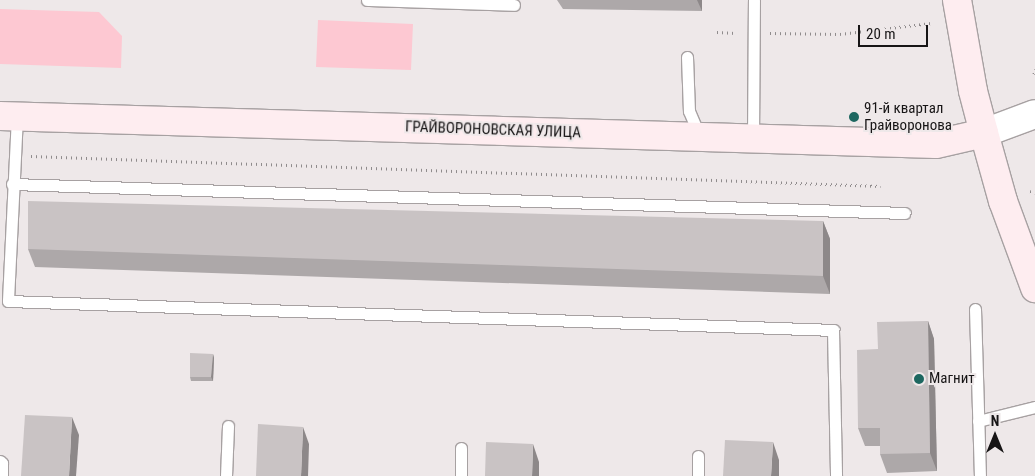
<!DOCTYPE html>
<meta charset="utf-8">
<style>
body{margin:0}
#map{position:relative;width:1035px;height:476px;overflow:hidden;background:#eee8e9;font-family:"Roboto Condensed",sans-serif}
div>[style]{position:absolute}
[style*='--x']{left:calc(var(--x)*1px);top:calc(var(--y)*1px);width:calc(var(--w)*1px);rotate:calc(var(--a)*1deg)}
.green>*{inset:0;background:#fdc8d2}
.path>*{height:3px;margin-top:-1.5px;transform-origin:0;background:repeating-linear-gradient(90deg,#8f8b8c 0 1px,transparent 0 5px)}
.roads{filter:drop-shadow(1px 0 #a7a1a2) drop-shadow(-1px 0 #a7a1a2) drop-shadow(0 1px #a7a1a2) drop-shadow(0 -1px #a7a1a2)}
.service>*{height:11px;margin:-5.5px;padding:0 5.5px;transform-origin:5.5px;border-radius:5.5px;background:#fff}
.tertiary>*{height:28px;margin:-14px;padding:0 14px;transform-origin:14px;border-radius:14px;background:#fff}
.secondary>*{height:28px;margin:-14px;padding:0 14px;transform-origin:14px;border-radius:14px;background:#feedf0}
.wall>*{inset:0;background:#ada8a9}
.shaded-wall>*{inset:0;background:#8d8889}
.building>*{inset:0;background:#c9c3c4}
.dots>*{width:14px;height:14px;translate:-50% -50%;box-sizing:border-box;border:2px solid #eee8e9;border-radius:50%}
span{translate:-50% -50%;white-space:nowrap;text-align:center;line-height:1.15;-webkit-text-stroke:4px #eee8e9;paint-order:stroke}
.poi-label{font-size:15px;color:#171516}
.left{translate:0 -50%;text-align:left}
.street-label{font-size:15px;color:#171516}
.north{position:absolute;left:970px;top:411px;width:50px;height:50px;-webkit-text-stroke:4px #eee8e9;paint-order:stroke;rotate:0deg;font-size:14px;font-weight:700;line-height:20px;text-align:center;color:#171516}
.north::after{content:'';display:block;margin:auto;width:18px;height:22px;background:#171516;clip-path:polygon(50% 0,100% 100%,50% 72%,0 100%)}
.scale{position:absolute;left:858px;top:25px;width:70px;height:22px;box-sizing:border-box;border:2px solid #171516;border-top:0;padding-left:6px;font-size:15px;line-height:18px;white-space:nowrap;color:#171516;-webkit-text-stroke:4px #eee8e9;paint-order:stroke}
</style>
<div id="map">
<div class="green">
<div style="clip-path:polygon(0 9px,99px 12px,122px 36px,121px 68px,0 64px)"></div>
<div style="clip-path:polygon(318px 20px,413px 24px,411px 70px,316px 67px)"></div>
</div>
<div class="path">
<div style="--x:717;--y:32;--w:19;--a:3"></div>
<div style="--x:770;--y:33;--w:70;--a:0.8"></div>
<div style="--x:840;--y:34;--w:92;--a:-6.9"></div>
<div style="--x:1034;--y:74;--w:5;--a:-79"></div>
<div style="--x:31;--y:156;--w:850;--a:2.02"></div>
<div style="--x:1030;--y:191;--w:5;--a:22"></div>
</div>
<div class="roads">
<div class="service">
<div style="--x:367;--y:0;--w:147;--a:1.9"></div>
<div style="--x:687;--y:57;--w:54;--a:87.9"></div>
<div style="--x:689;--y:111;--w:26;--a:67"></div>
<div style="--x:17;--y:116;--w:185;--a:92.8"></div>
<div style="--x:8;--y:301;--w:826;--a:2.01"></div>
<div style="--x:833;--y:330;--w:146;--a:88.8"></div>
<div style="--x:753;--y:139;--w:139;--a:-89.6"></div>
<div style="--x:12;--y:184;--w:893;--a:1.86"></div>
<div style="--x:975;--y:309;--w:167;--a:88.3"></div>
<div style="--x:978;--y:421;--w:59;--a:-13.8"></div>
<div style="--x:0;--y:461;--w:3;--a:45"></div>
<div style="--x:2;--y:463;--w:13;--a:90"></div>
<div style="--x:226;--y:476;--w:50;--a:-87.7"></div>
<div style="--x:461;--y:476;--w:28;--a:-90"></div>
<div style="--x:698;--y:476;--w:20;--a:-90"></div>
</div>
<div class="tertiary">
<div style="--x:984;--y:133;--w:54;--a:-20.4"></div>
</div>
<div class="secondary">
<div style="--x:957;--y:0;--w:92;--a:80"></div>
<div style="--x:973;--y:91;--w:43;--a:75.3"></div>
<div style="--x:984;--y:133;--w:71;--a:74.4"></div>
<div style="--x:1003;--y:201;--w:93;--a:69.8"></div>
<div style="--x:0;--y:116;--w:936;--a:1.71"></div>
<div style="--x:936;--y:144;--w:49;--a:-12.9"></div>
</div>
</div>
<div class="wall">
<div style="clip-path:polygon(557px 0,702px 0,702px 11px,563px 9px)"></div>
<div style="clip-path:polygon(823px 221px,830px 239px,830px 294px,35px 267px,28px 249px)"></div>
<div style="clip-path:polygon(928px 321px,934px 339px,937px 471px,887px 473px,880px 454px,880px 446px,865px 446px,858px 428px,878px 349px)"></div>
<div style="clip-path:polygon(213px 354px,214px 358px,213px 381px,191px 381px,190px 377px)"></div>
</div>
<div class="shaded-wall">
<div style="clip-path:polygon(697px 0,702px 0,702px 11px)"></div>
<div style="clip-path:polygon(823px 221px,830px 239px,830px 294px,823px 276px)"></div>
<div style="clip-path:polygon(928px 321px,934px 339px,937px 471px,930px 453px)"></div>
<div style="clip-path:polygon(213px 354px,214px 358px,213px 381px,211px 377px)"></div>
<div style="clip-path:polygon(72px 417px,79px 435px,76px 476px,69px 476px)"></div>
<div style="clip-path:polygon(303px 427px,309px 444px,308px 476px,301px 476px)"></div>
<div style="clip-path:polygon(773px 442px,779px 460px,779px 476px,771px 476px)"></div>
<div style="clip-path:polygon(533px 444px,539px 462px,539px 476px,532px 476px)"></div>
</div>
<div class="building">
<div style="clip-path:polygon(28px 201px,823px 221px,823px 276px,28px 249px)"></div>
<div style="clip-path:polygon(928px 321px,930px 453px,880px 454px,880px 428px,858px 428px,857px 350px,878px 349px,877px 322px)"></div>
<div style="clip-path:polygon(190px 353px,213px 354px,211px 377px,190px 377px)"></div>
<div style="clip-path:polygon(25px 415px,72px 417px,69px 476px,21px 476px)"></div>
<div style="clip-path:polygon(258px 424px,303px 427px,301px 476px,256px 476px)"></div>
<div style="clip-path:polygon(725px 440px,773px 442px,771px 476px,723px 476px)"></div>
<div style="clip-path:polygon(486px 442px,533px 444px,532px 476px,485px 476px)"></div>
</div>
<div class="dots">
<div style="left:854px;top:117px;background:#1d6760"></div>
<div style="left:919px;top:379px;background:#1d6760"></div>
</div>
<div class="poi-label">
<span class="left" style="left:864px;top:117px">91-й квартал<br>Грайворонова</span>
<span class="left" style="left:929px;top:379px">Магнит</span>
</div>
<div class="street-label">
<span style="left:493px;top:130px;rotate:2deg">ГРАЙВОРОНОВСКАЯ УЛИЦА</span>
</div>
<div class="north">N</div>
<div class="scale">20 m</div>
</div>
